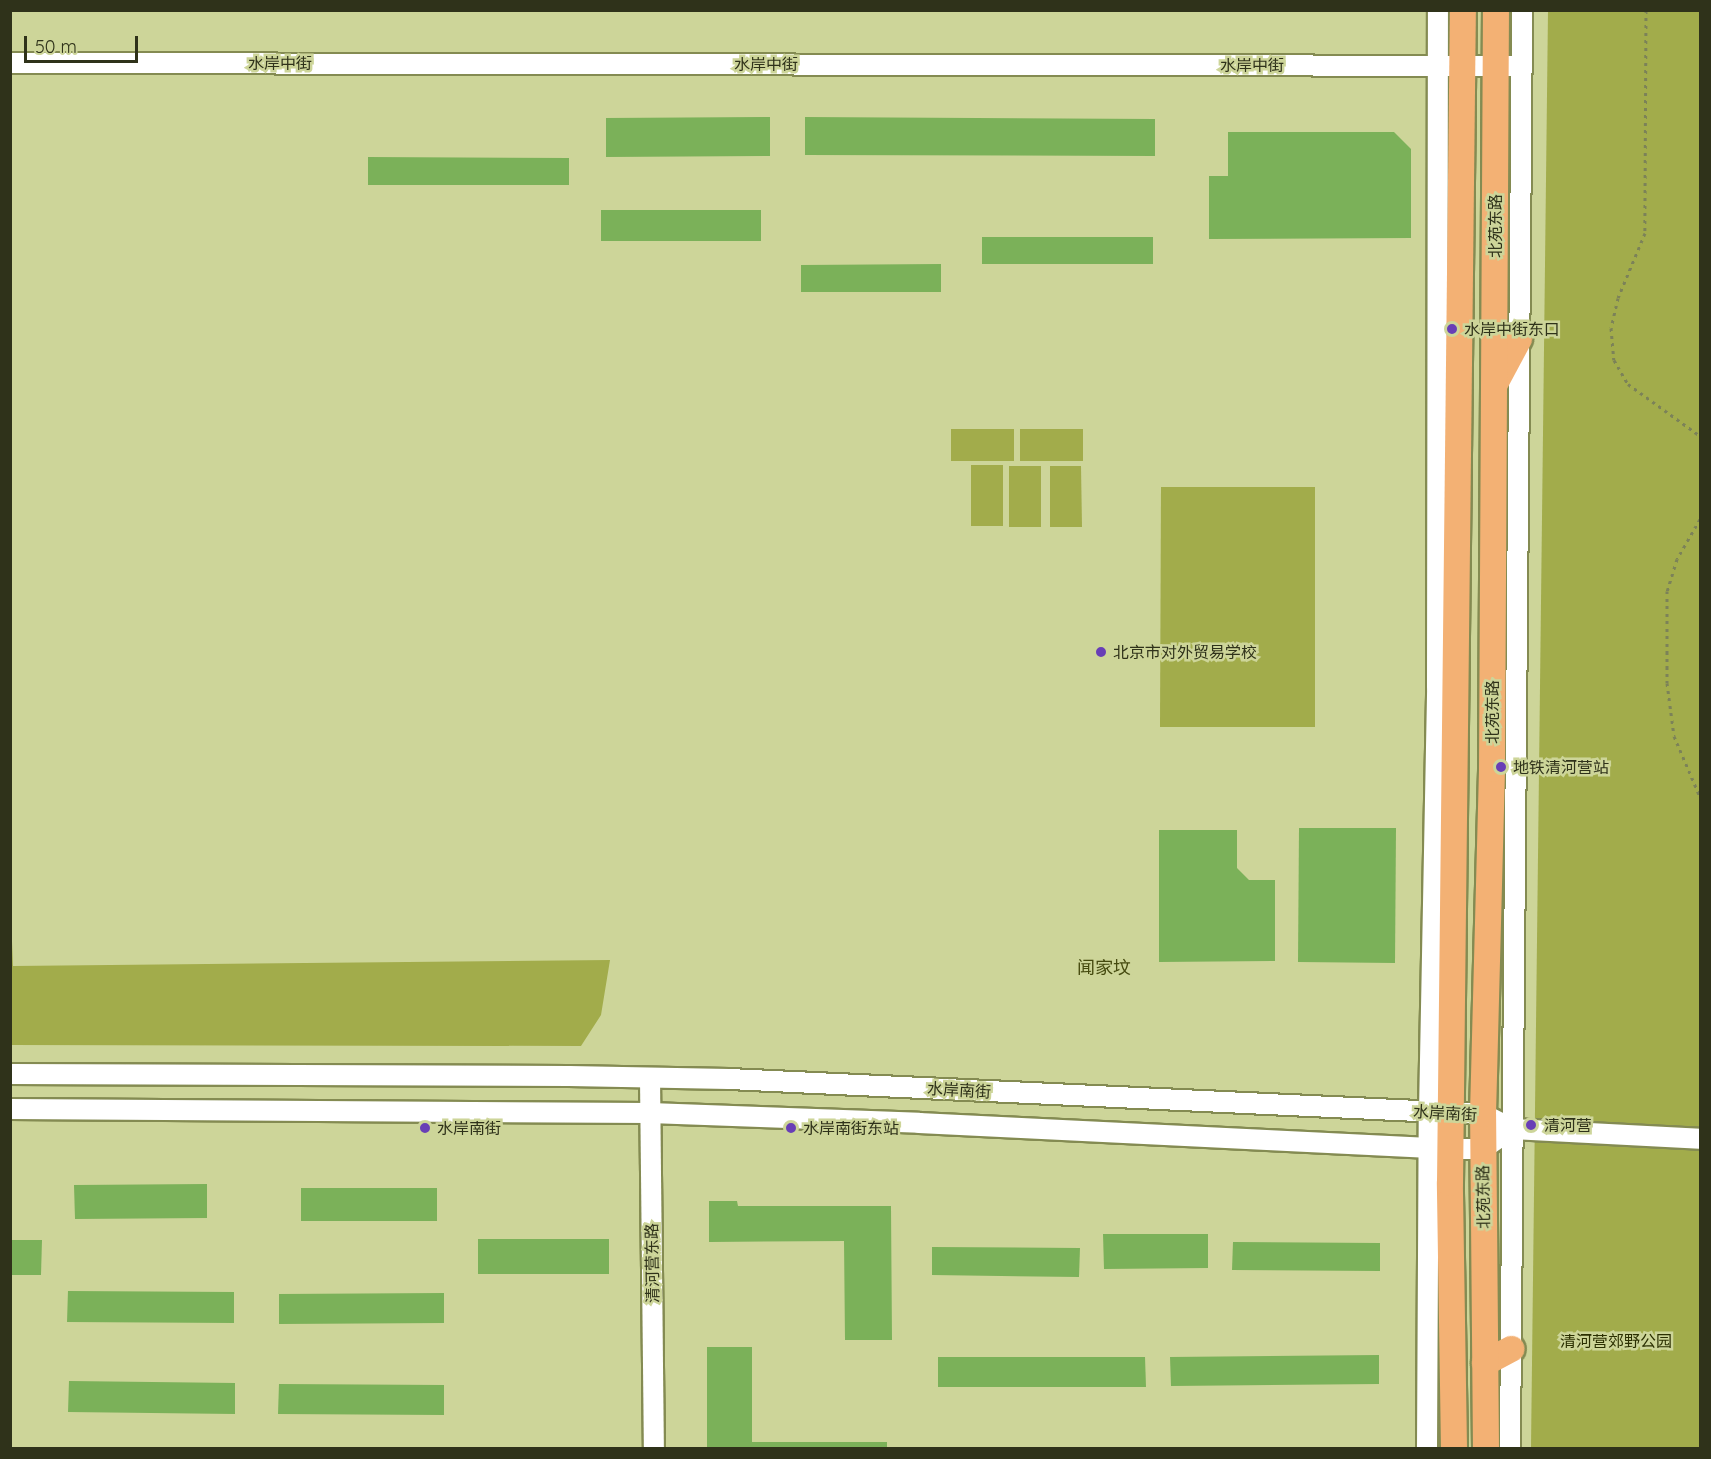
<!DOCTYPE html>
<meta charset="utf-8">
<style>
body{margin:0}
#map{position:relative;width:1711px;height:1459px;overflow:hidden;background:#cdd599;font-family:Quicksand,"Noto Sans SC",sans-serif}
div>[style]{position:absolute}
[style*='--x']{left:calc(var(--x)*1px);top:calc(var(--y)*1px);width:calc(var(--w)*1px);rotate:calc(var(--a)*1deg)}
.green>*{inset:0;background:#a2ac4b}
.building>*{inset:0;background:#7bb159}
.path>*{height:3px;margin-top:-1.5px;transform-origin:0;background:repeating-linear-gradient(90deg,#7c8258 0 3px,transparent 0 7.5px)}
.roads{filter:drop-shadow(2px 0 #848b52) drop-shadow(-2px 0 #848b52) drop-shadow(0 2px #848b52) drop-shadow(0 -2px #848b52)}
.minor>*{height:20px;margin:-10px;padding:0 10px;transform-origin:10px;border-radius:10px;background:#fff}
.major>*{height:26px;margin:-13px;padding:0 13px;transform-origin:13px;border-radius:13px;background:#f3b174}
.dots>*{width:16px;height:16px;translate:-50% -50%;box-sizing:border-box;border:3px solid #cdd599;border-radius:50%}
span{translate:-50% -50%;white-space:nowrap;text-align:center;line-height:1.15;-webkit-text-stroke:5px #cdd599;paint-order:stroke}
.street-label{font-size:16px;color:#2f321a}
.poi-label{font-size:16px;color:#2f321a}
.left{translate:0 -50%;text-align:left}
.park-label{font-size:16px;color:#2b2f01}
.neighbourhood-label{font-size:18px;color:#454a0f}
.frame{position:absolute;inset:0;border:12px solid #2f321a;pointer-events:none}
.scale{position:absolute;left:24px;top:36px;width:114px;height:27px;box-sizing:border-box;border:3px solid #2f321a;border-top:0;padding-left:8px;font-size:18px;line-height:21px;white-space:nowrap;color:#2f321a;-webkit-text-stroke:4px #cdd599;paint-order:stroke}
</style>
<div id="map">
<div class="green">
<div style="clip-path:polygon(1548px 11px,1700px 11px,1700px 1448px,1531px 1448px)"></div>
<div style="clip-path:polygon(951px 429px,1014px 429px,1014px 461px,951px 461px)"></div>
<div style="clip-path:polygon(1020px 429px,1083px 429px,1083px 461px,1020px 461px)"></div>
<div style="clip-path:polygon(1003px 465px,1003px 526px,971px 526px,971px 465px)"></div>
<div style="clip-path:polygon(1009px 466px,1041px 466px,1041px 527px,1009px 527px)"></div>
<div style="clip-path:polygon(1050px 466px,1081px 466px,1082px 527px,1050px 527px)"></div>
<div style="clip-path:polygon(1161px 487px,1315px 487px,1315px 727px,1160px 727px)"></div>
<div style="clip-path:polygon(11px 917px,13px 966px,610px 960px,601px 1015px,581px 1046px,11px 1045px)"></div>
</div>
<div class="building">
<div style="clip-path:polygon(770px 117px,770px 156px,606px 157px,606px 118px)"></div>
<div style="clip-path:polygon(805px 117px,1155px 119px,1155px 156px,805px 155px)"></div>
<div style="clip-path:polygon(1228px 132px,1394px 132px,1411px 149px,1411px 238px,1209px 239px,1209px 176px,1228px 176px)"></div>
<div style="clip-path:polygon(368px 157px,569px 158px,569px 185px,368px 185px)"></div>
<div style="clip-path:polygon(601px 210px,761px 210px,761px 241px,601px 241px)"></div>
<div style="clip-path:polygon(982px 237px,1153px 237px,1153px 264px,982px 264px)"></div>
<div style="clip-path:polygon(941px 264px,941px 292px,801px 292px,801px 265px)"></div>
<div style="clip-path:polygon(1299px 828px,1396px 828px,1395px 963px,1298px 962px)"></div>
<div style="clip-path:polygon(1159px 830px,1237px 830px,1237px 868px,1249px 880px,1275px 880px,1275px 961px,1159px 962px)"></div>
<div style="clip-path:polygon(207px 1184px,207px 1218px,75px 1219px,74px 1185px)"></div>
<div style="clip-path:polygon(301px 1188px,437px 1188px,437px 1221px,301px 1221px)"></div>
<div style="clip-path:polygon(709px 1201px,737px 1201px,738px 1206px,891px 1206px,892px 1340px,845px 1340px,844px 1241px,709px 1242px)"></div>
<div style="clip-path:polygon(1103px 1234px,1208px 1234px,1208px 1268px,1104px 1269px)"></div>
<div style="clip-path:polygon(478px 1239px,609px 1239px,609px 1274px,478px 1274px)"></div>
<div style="clip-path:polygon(10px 1240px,42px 1240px,41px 1275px,10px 1275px)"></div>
<div style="clip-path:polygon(1233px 1242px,1380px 1243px,1380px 1271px,1232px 1270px)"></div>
<div style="clip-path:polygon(932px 1247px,1080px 1248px,1079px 1277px,932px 1275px)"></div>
<div style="clip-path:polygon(68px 1291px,234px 1292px,234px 1323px,67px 1322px)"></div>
<div style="clip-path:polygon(444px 1293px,444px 1323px,279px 1324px,279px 1294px)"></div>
<div style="clip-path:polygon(707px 1347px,752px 1347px,752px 1442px,887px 1442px,887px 1448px,707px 1448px)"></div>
<div style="clip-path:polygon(1379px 1355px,1379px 1384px,1171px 1386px,1170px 1357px)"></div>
<div style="clip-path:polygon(938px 1357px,1145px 1357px,1146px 1387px,938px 1387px)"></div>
<div style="clip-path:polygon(69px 1381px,235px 1383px,235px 1414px,68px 1412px)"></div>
<div style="clip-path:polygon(279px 1384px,444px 1385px,444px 1415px,278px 1414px)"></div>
</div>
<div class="path">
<div style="--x:1646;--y:10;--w:223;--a:90.3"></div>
<div style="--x:1645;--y:233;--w:70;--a:112.6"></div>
<div style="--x:1618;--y:298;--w:31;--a:103"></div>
<div style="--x:1611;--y:328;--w:32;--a:85"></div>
<div style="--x:1614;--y:360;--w:28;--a:60"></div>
<div style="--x:1628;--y:384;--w:89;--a:35.8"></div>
<div style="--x:1700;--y:519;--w:46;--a:119.9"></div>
<div style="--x:1677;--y:559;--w:34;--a:107"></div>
<div style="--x:1667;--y:591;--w:92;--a:90"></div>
<div style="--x:1667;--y:683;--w:53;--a:82.5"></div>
<div style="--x:1674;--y:736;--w:66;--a:66.9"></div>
</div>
<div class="roads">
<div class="minor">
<div style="--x:10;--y:63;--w:1512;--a:0.11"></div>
<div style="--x:10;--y:1074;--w:559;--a:0.2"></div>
<div style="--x:569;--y:1076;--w:160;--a:1.1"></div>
<div style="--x:729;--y:1079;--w:755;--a:2.66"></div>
<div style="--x:1483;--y:1114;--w:33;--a:27"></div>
<div style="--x:1512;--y:1129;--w:188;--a:3"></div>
<div style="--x:650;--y:1078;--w:370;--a:89.4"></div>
<div style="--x:10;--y:1109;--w:640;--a:0.36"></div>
<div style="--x:650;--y:1113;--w:269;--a:2.1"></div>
<div style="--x:919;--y:1123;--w:533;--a:2.8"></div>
<div style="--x:1451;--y:1149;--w:32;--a:0"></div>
<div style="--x:1483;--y:1149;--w:35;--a:-35"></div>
<div style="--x:1427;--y:1448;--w:336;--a:-89.7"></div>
<div style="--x:1429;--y:1112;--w:425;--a:-88.9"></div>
<div style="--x:1437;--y:687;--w:677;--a:-89.92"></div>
<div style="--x:1510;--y:1448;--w:1438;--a:-89.52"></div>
</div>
<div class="major">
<div style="--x:1496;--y:382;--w:49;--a:-61.9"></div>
<div style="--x:1485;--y:1363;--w:30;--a:-28"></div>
<div style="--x:1454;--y:1448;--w:265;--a:-90.9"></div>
<div style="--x:1450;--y:1183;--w:1173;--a:-89.37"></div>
<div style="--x:1486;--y:1448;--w:334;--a:-90.5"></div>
<div style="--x:1483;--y:1114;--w:345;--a:-88.5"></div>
<div style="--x:1492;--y:769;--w:759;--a:-89.7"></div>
</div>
</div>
<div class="dots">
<div style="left:1452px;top:329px;background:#683eb6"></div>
<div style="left:1101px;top:652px;background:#683eb6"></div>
<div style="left:1501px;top:767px;background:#683eb6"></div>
<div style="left:1531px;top:1125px;background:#683eb6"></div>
<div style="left:425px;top:1128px;background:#683eb6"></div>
<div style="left:791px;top:1128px;background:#683eb6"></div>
</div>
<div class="street-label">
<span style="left:280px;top:63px">水岸中街</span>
<span style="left:766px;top:64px">水岸中街</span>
<span style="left:1252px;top:65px">水岸中街</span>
<span style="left:1495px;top:226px;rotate:-90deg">北苑东路</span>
<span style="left:1492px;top:712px;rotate:-90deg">北苑东路</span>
<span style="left:959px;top:1090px;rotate:3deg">水岸南街</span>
<span style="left:1445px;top:1113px;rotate:3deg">水岸南街</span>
<span style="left:1483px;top:1197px;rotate:-91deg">北苑东路</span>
<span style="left:652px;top:1263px;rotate:-91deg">清河营东路</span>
</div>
<div class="poi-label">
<span class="left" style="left:1464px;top:329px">水岸中街东口</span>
<span class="left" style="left:1113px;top:652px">北京市对外贸易学校</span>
<span class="left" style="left:1513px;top:767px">地铁清河营站</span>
<span class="left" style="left:1544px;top:1125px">清河营</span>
<span class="left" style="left:437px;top:1128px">水岸南街</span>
<span class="left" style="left:803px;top:1128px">水岸南街东站</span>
</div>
<div class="park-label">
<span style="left:1616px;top:1341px">清河营郊野公园</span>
</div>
<div class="neighbourhood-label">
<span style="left:1104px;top:968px">闻家坟</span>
</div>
<div class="frame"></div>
<div class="scale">50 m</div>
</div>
